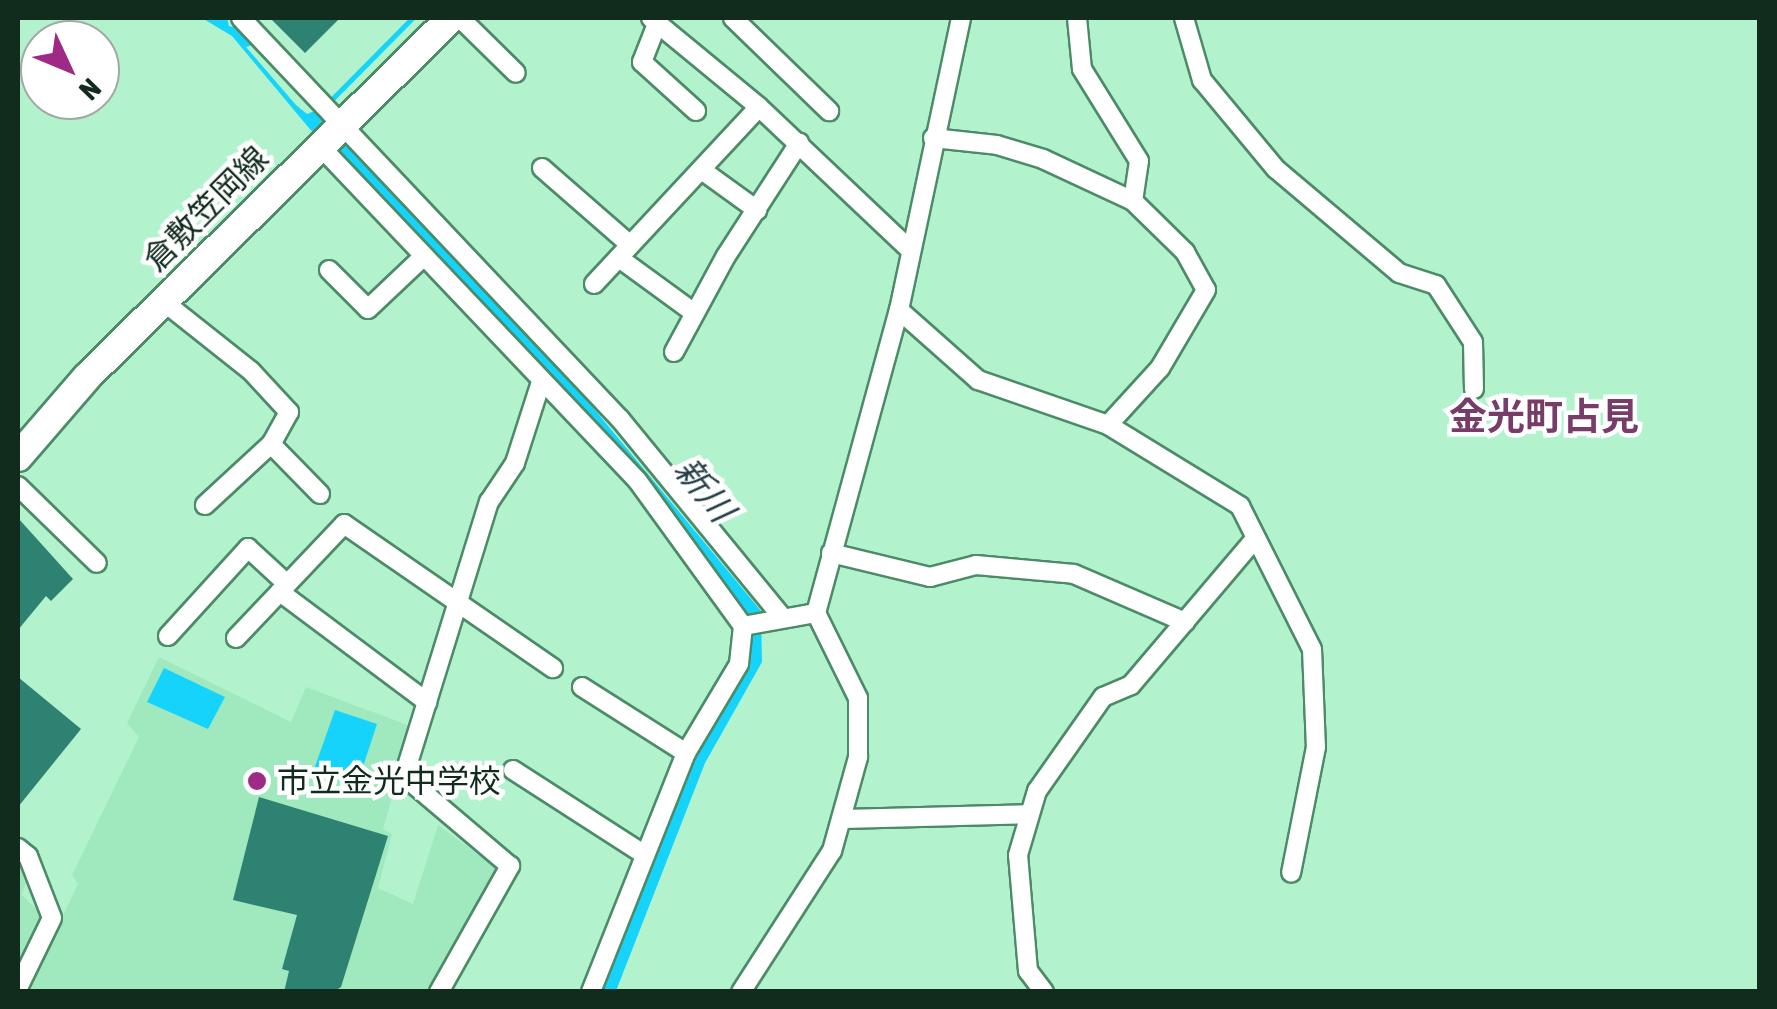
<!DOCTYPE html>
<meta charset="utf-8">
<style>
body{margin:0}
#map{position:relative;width:1777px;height:1009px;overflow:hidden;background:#b2f3cd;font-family:"Asap Condensed","Noto Sans JP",sans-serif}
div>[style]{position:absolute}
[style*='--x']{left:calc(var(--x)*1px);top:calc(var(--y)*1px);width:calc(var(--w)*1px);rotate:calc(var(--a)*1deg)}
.built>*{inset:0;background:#a0e9be}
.water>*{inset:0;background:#16d3fb}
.stream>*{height:5px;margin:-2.5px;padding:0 2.5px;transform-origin:2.5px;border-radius:2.5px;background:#16d3fb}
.building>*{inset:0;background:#2d8272}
.roads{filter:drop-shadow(2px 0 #4d8b68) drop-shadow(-2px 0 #4d8b68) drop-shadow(0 2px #4d8b68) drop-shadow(0 -2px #4d8b68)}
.street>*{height:18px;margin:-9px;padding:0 9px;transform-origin:9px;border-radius:9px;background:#fff}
.primary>*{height:28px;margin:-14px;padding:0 14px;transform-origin:14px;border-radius:14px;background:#fff}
.dots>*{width:28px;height:28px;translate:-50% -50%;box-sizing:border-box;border:5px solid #fff;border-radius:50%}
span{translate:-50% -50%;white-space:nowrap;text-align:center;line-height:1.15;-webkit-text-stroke:9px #fff;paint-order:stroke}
.street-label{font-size:32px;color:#112b1d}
.poi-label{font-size:32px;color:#112b1d}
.left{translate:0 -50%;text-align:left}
.water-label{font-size:35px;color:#243e46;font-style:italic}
.quarter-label{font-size:38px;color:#773c67;font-weight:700}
.frame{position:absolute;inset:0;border:20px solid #112b1d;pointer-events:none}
.north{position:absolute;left:20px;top:20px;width:100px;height:100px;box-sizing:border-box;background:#fff;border:2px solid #a0aaa5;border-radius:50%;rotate:134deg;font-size:28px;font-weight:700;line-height:40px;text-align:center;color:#112b1d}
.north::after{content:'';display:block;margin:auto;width:35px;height:45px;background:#9e2a85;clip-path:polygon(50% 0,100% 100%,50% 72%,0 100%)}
</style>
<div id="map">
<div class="built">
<div style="clip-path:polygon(159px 657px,291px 722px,306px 687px,413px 727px,383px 829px,392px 834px,378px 888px,413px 904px,438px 825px,499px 870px,432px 991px,27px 992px,78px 884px,72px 875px,139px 737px,127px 723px)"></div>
<div style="clip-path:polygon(18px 857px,31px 867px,22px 895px,43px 916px,18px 966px)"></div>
</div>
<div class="water">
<div style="clip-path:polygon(202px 18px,227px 18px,229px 26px,246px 30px,259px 43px,246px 47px,296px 105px,307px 114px,317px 110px,557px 364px,761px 611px,762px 662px,705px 763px,616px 991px,598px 991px,690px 765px,746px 662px,749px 632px,677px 522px,309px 128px,232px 36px)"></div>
<div style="clip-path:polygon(164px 668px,225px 697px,208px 729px,147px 702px)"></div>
<div style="clip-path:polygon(335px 710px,377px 724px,357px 785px,313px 772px)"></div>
</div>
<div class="stream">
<div style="--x:328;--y:103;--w:120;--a:-45.3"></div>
</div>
<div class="building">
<div style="clip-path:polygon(270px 18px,340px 18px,305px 53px)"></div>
<div style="clip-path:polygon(18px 518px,73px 579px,51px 601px,46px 596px,18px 630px)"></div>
<div style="clip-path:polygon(18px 677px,81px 729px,18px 807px)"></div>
<div style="clip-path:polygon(259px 797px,388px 836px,341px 987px,333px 992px,284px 992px,289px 971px,282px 969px,297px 915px,233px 900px)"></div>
</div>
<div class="roads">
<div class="street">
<div style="--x:241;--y:18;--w:552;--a:46.62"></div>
<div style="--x:620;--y:419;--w:254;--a:50.7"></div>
<div style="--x:460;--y:18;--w:78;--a:44.5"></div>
<div style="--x:651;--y:18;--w:140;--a:39.5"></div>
<div style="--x:759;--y:107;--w:207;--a:43.4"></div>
<div style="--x:733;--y:18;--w:134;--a:44.1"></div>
<div style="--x:1077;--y:18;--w:51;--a:84.4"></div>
<div style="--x:1082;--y:69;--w:108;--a:58.2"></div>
<div style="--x:1139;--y:161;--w:40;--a:98.5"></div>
<div style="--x:1133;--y:201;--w:73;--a:44.4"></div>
<div style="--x:1185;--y:252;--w:43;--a:61.1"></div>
<div style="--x:1206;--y:290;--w:91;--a:120.5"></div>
<div style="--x:1160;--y:368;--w:77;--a:132.4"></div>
<div style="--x:1184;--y:18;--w:65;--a:73.8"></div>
<div style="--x:1202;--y:80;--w:116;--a:50.3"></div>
<div style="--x:1276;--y:169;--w:161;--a:40.2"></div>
<div style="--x:1399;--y:273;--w:39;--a:18"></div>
<div style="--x:1436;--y:285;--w:68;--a:57"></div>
<div style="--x:1473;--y:342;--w:47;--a:88.8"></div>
<div style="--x:657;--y:24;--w:41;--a:111.5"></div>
<div style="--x:642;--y:62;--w:73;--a:42.2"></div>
<div style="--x:933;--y:138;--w:64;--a:6.2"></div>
<div style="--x:997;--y:145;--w:48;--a:16.9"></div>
<div style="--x:1043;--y:159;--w:99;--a:25"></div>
<div style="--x:319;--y:145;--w:462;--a:46.5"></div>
<div style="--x:637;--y:480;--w:180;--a:54"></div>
<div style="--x:743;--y:626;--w:38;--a:96"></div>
<div style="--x:739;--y:664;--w:104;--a:120.8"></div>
<div style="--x:686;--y:753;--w:257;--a:111.7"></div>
<div style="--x:542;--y:168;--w:116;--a:41.1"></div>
<div style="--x:703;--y:171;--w:67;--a:35.8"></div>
<div style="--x:619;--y:258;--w:92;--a:36.1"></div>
<div style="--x:329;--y:270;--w:55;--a:45"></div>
<div style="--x:368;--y:309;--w:74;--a:-43.4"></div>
<div style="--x:594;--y:284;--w:242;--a:-47"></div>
<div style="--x:164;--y:302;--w:111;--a:38.4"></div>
<div style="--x:251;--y:371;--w:56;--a:47.2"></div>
<div style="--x:289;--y:412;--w:37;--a:119"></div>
<div style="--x:271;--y:444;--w:90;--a:137.3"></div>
<div style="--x:899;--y:310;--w:106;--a:41.5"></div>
<div style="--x:978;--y:380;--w:138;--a:19.1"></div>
<div style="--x:1108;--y:425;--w:155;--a:31.5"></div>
<div style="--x:1240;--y:506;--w:160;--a:63.3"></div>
<div style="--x:1312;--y:649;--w:98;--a:87.7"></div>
<div style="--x:1316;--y:747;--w:128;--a:101.2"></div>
<div style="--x:674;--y:352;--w:109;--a:-61.6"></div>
<div style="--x:726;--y:256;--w:135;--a:-57.1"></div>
<div style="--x:271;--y:444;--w:70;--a:45.6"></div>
<div style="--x:18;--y:486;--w:110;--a:44.3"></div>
<div style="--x:831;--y:553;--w:102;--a:13.6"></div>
<div style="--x:930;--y:577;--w:48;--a:-14.6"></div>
<div style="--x:976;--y:565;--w:98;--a:5.2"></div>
<div style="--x:1074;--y:574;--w:121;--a:23.4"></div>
<div style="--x:280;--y:592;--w:184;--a:36.8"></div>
<div style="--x:743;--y:626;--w:74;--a:-10.1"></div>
<div style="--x:816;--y:613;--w:314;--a:-74.7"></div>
<div style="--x:899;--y:310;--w:299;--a:-78"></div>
<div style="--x:168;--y:636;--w:119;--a:-47.7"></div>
<div style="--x:248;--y:548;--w:53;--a:42.7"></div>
<div style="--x:236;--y:638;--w:157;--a:-46.5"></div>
<div style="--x:344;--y:524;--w:254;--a:34.6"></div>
<div style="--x:582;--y:687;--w:123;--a:32.4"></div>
<div style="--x:513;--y:770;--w:157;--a:32.8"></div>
<div style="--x:843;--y:819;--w:185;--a:-1.5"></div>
<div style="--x:18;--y:848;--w:13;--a:39"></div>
<div style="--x:28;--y:856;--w:66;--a:68.8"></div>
<div style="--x:52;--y:918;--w:78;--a:115.9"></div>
<div style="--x:439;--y:992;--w:145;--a:-60.6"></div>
<div style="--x:510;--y:866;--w:139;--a:-139.7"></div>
<div style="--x:404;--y:776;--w:287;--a:-72.8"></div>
<div style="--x:489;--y:502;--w:47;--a:-56.3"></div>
<div style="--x:515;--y:463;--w:85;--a:-72.2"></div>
<div style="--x:741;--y:992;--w:168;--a:-57.2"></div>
<div style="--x:832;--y:851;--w:98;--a:-74.5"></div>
<div style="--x:858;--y:757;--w:59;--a:-90"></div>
<div style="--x:858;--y:698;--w:95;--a:-116.3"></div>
<div style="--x:1044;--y:992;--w:26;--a:-127"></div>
<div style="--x:1028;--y:971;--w:116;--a:-94.9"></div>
<div style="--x:1018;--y:855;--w:67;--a:-73.5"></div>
<div style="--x:1037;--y:791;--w:115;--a:-54.9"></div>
<div style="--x:1103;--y:697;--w:30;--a:-23"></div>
<div style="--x:1131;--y:685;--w:192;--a:-49.7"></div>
</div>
<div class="primary">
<div style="--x:18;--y:457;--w:106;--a:-49.2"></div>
<div style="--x:87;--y:377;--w:511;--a:-44.6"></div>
</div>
</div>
<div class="dots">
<div style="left:257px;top:781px;background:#9e2a85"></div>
</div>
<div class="street-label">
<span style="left:206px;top:209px;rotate:-45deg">倉敷笠岡線</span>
</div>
<div class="poi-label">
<span class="left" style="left:277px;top:781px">市立金光中学校</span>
</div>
<div class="water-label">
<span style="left:705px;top:489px;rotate:51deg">新川</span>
</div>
<div class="quarter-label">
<span style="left:1544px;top:417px">金光町占見</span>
</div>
<div class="frame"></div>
<div class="north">N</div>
</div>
